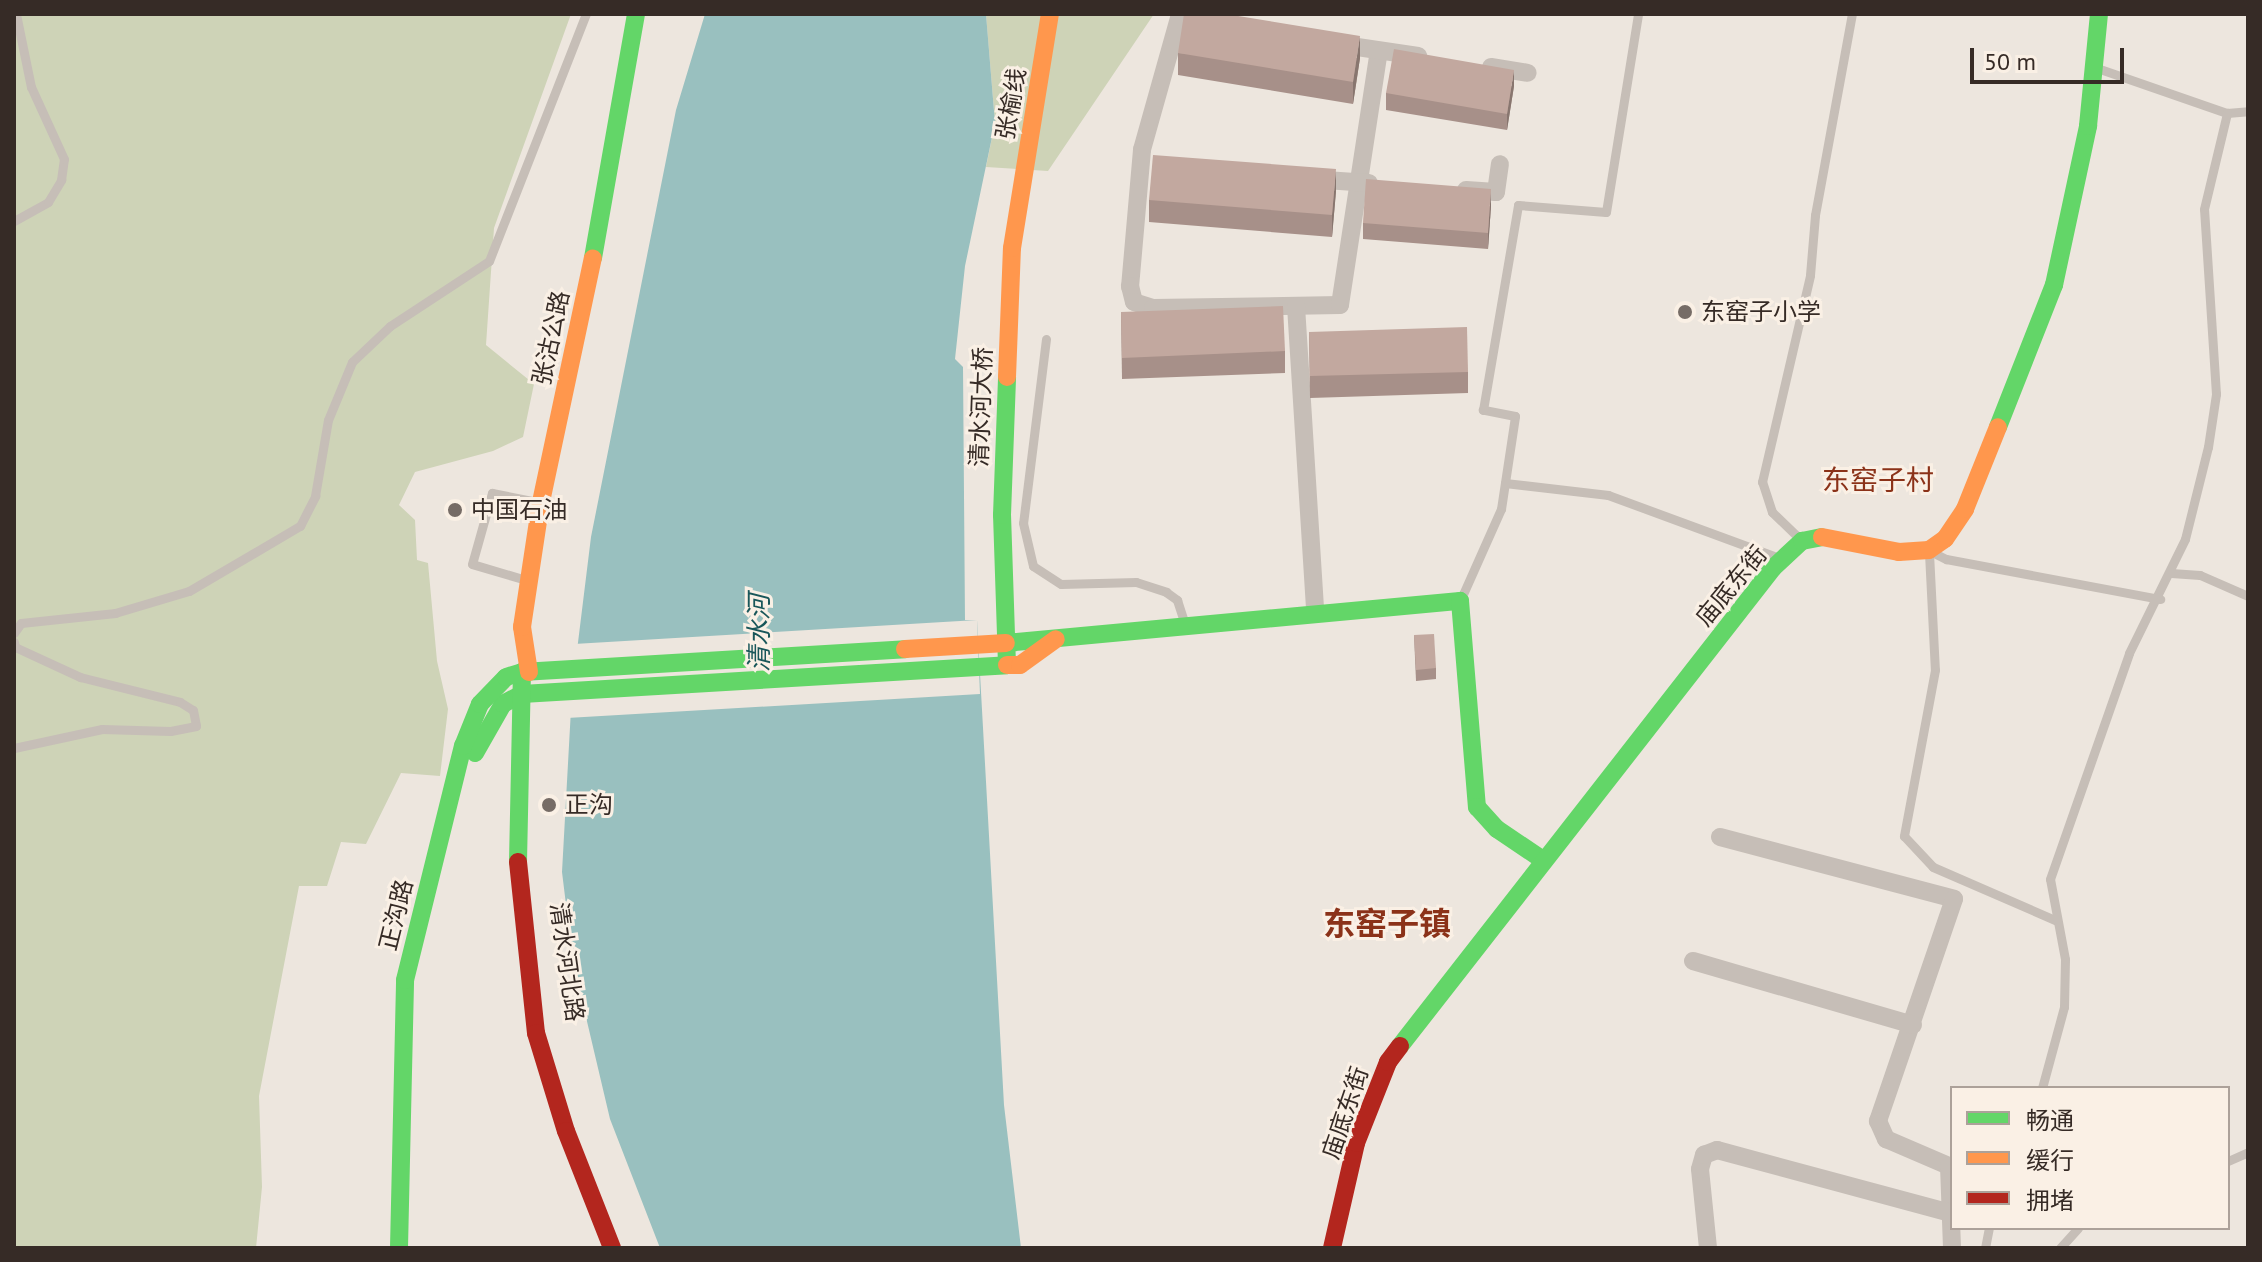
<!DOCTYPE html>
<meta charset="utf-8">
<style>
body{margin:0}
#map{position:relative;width:2262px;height:1262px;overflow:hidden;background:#ede6de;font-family:"PT Sans","Noto Sans SC",sans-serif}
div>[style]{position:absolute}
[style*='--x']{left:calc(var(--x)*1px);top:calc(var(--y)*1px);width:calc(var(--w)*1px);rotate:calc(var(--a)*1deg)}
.green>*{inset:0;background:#ced3b7}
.water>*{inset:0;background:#99c0bf}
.pier>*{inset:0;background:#ede6de}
.lane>*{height:9px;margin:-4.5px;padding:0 4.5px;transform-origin:4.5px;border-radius:4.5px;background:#c6beb7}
.street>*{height:18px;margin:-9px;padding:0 9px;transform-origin:9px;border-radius:9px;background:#c6beb7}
.fast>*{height:18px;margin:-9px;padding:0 9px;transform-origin:9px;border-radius:9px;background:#63d668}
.slow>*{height:18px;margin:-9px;padding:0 9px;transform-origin:9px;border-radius:9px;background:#ff974d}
.jam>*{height:18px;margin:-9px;padding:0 9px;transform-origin:9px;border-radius:9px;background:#b3261e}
.wall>*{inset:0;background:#a79089}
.shaded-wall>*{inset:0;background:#88766f}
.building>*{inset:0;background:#c2a89f}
.dots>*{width:22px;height:22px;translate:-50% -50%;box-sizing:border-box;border:4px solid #faf0e5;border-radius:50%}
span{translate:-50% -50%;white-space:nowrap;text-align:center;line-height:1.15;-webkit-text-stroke:6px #faf0e5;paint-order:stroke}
.street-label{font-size:24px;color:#362b26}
.poi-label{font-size:24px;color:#362b26}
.left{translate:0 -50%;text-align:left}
.water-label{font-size:26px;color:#19575a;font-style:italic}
.quarter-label{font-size:28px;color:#8b3219}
.district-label{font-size:32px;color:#8b3219;font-weight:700}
.frame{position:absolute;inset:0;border:16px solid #362b26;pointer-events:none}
.legend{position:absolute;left:1950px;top:1086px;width:280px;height:144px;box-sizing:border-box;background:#faf0e5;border:2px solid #aca199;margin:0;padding:10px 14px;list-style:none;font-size:24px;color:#362b26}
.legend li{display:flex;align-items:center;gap:16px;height:40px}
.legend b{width:40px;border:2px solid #aca199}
.scale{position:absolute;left:1970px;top:48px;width:154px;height:36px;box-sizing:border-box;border:4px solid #362b26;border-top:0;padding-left:10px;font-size:24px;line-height:28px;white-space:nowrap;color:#362b26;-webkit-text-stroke:6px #faf0e5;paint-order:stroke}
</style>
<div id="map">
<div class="green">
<div style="clip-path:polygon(14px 14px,571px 14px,494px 228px,486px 345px,534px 384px,523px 437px,493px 451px,415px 472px,399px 505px,415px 520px,417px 560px,428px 563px,437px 661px,448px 709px,440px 776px,401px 773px,366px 844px,341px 842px,327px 886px,299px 886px,259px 1096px,262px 1187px,256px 1248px,14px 1248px)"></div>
<div style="clip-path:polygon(986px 14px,1154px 14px,1048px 171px,986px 167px,995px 123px)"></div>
</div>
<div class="water">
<div style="clip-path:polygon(705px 14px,986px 14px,995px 123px,965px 266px,955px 359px,963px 367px,965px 620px,977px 620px,1004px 1105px,1021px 1248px,660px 1248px,610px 1119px,573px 962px,562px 872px,572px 691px,591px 537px,676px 110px)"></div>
</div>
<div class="pier">
<div style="clip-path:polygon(977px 620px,980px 694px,567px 718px,574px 644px)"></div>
</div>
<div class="lane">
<div style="--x:2097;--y:68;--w:138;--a:19.1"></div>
<div style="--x:2227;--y:113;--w:21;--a:-5"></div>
<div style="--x:14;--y:221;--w:39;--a:-29"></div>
<div style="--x:48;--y:202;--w:26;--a:-59"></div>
<div style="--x:61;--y:180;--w:21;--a:-82"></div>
<div style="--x:64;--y:159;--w:79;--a:-114.6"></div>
<div style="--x:31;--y:87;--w:75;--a:-101.6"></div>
<div style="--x:1046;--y:339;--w:185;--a:97.1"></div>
<div style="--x:1023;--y:523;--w:44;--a:76.9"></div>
<div style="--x:1033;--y:566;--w:33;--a:33"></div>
<div style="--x:1061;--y:584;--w:75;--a:-1.5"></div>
<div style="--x:1136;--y:582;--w:32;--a:18"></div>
<div style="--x:1166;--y:592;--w:14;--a:36"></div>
<div style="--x:1177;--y:600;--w:26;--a:72"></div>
<div style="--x:1505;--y:483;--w:104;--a:6.6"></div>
<div style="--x:1608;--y:495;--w:185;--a:20.2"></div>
<div style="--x:1800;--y:539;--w:39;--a:-136"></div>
<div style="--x:1772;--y:512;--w:32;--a:-108"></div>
<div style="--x:1762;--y:482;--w:212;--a:-76.9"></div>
<div style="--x:1810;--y:275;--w:60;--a:-85.2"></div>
<div style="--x:1815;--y:215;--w:204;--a:-79.6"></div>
<div style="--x:1932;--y:552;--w:16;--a:27"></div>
<div style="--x:1946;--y:559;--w:218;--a:10.6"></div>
<div style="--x:1929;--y:553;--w:117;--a:87.1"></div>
<div style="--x:1935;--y:670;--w:169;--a:100.6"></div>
<div style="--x:1904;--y:836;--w:42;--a:46.9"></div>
<div style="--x:1933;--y:867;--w:135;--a:23.5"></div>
<div style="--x:2171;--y:573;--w:29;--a:4"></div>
<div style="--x:2200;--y:575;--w:52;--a:23.6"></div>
<div style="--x:526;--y:580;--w:56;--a:-163.5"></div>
<div style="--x:472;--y:564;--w:74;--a:-74.3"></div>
<div style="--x:492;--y:493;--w:47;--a:11.1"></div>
<div style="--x:1460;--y:601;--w:101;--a:-66"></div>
<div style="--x:1501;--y:509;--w:94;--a:-81.4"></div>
<div style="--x:1515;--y:416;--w:33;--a:-169"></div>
<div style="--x:1483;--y:410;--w:208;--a:-80.3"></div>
<div style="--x:1518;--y:205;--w:88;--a:4.5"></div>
<div style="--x:1606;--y:212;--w:201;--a:-80.8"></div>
<div style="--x:14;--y:633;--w:12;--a:-55"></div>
<div style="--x:21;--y:623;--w:95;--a:-6.1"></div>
<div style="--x:115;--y:613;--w:77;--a:-16.6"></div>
<div style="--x:189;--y:591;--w:129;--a:-30.4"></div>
<div style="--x:300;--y:526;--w:34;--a:-63"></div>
<div style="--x:315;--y:496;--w:77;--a:-80.3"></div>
<div style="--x:328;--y:420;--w:63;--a:-67.5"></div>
<div style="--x:352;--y:362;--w:52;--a:-43.5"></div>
<div style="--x:390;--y:326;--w:118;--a:-33.3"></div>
<div style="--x:489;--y:261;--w:265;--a:-68.6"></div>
<div style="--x:14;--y:642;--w:5;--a:79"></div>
<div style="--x:15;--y:647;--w:72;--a:24.8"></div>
<div style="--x:80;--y:677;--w:103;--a:14"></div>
<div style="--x:180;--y:702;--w:15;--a:32"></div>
<div style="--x:193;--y:710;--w:16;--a:79"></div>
<div style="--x:196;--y:726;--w:26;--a:169"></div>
<div style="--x:170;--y:731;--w:68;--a:-178.3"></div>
<div style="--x:102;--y:729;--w:90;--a:167.8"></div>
<div style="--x:2042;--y:1088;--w:84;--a:-74.8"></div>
<div style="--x:2064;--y:1007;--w:48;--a:-88.8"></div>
<div style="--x:2065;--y:959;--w:81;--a:-100.6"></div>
<div style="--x:2050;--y:879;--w:239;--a:-70.7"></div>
<div style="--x:2129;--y:653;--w:127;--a:-63.8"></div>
<div style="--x:2185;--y:539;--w:95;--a:-76"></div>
<div style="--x:2208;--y:447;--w:54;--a:-81.4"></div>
<div style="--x:2216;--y:394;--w:185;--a:-93.7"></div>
<div style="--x:2204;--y:209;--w:99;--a:-76.5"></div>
<div style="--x:2228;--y:1161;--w:22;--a:-24"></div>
<div style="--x:1985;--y:1248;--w:20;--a:-79"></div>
<div style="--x:2060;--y:1248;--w:27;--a:-48"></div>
</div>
<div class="street">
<div style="--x:1205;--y:22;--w:26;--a:-171"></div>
<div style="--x:1179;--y:18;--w:137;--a:105.7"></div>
<div style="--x:1142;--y:150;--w:137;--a:95"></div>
<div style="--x:1130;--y:286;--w:16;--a:76"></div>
<div style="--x:1134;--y:302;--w:20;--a:18"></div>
<div style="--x:1153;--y:308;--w:187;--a:-0.9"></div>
<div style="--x:1340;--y:305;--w:257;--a:-81.3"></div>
<div style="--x:1337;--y:44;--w:82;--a:8.4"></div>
<div style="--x:1491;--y:67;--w:37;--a:9"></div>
<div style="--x:1311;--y:179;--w:58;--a:3.9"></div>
<div style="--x:1466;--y:190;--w:30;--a:4"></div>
<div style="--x:1496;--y:192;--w:28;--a:-82"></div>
<div style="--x:1296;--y:306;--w:307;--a:86.4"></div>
<div style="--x:1720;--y:837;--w:242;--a:14.8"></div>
<div style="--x:1954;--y:899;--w:235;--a:108.9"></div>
<div style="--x:1878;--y:1121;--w:20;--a:66"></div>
<div style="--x:1886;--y:1139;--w:69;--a:23.2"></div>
<div style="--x:1949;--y:1166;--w:82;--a:87.9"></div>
<div style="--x:1693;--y:961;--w:229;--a:16.2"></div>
<div style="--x:1708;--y:1248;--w:79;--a:-95.8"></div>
<div style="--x:1700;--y:1169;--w:15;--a:-74"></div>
<div style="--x:1704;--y:1155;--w:14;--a:-21"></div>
<div style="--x:1717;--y:1150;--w:242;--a:15.1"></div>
</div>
<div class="fast">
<div style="--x:593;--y:258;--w:248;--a:-80"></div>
<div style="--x:1998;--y:427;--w:153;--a:-68.5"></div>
<div style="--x:2054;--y:285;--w:163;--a:-77.9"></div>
<div style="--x:2088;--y:126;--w:113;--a:-84.4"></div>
<div style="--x:1006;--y:643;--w:456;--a:-5.3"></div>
<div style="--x:1460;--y:601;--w:207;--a:85.3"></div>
<div style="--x:1477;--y:807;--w:30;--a:48"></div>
<div style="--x:1497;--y:829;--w:55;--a:34"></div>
<div style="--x:522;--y:694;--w:486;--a:-3.4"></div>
<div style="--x:1007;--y:665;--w:150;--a:-91.9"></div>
<div style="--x:1002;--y:515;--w:138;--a:-87.9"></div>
<div style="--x:475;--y:753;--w:56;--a:-60.3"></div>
<div style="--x:503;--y:704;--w:21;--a:-28"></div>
<div style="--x:518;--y:862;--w:190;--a:-88.8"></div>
<div style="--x:522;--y:672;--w:384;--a:-3.4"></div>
<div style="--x:1400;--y:1046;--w:606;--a:-52.03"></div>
<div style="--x:1773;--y:568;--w:40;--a:-43"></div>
<div style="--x:1802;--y:541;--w:20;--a:-11"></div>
<div style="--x:399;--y:1248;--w:268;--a:-88.7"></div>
<div style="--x:405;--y:980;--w:241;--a:-76.1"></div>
<div style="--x:463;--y:746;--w:45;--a:-68"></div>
<div style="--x:480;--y:704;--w:37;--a:-46"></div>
<div style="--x:506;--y:677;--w:17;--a:-17"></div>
</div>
<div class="slow">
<div style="--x:1007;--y:377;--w:129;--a:-87.8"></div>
<div style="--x:1012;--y:248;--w:237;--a:-80.8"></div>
<div style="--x:1822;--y:537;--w:78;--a:11"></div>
<div style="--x:1899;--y:552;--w:30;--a:-4"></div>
<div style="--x:1929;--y:550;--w:19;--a:-35"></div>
<div style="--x:1945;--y:539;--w:36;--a:-56"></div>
<div style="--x:1965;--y:509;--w:88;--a:-68.1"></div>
<div style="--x:905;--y:649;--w:101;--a:-3.4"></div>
<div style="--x:1007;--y:665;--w:13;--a:0"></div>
<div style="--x:1020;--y:665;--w:44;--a:-35.8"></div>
<div style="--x:529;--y:672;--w:46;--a:-98.8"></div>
<div style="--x:522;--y:627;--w:126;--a:-81.4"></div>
<div style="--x:541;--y:502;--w:249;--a:-78"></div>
</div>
<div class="jam">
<div style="--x:518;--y:862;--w:172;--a:84"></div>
<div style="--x:536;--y:1033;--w:102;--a:73"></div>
<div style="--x:566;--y:1131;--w:126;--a:68.5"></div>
<div style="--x:1332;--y:1248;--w:108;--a:-77.1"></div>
<div style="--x:1356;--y:1143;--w:87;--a:-68.4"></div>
<div style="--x:1388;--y:1062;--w:20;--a:-53"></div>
</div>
<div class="wall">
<div style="clip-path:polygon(1178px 53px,1360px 58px,1353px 104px,1178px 75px)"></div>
<div style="clip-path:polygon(1514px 86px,1507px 130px,1386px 110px,1386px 93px)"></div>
<div style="clip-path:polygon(1336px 191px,1332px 237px,1149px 222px,1149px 200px)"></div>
<div style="clip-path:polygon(1491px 206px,1488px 249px,1363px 239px,1363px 223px)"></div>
<div style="clip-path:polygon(1121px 312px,1285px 351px,1285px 373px,1122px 379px)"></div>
<div style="clip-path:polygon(1309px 332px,1468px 372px,1468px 393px,1310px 398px)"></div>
<div style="clip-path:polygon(1414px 635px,1436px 668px,1436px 679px,1416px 681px)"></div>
</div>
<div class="shaded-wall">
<div style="clip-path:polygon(1360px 36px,1360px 58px,1353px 104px,1353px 82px)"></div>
<div style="clip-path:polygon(1514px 70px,1514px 86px,1507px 130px,1507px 114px)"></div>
<div style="clip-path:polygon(1336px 169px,1336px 191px,1332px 237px,1332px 215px)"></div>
<div style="clip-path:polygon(1491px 189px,1491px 206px,1488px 249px,1488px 233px)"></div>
</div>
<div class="building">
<div style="clip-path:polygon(1184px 14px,1226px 14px,1360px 36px,1353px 82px,1178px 53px)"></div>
<div style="clip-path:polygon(1394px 49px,1514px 70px,1507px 114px,1386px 93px)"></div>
<div style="clip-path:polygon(1153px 155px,1336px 169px,1332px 215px,1149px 200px)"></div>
<div style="clip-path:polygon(1366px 179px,1491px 189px,1488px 233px,1363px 223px)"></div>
<div style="clip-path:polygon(1283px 306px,1285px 351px,1122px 358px,1121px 312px)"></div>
<div style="clip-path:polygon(1467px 327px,1468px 372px,1310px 376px,1309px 332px)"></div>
<div style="clip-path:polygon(1434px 634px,1436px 668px,1416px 670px,1414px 635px)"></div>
</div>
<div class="dots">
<div style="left:1685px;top:312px;background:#766c66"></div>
<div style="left:455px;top:510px;background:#766c66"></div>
<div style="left:549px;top:805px;background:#766c66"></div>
</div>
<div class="street-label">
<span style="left:1011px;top:104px;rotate:-80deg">张榆线</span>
<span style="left:551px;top:338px;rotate:-78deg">张沽公路</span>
<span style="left:981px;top:407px;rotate:-88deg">清水河大桥</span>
<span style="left:1731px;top:586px;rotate:-50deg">庙底东街</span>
<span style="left:396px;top:915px;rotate:-76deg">正沟路</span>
<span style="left:567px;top:962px;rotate:82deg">清水河北路</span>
<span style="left:1345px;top:1113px;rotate:-71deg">庙底东街</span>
</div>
<div class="poi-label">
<span class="left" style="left:1701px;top:312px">东窑子小学</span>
<span class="left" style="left:471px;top:510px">中国石油</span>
<span class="left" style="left:565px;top:805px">正沟</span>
</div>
<div class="water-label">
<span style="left:759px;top:633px;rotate:-90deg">清水河</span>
</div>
<div class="quarter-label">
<span style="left:1878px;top:480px">东窑子村</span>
</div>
<div class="district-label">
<span style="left:1387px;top:923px">东窑子镇</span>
</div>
<div class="frame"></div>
<ul class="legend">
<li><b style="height:10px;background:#63d668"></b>畅通</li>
<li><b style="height:10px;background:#ff974d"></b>缓行</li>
<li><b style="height:10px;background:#b3261e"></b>拥堵</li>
</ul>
<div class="scale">50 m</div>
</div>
